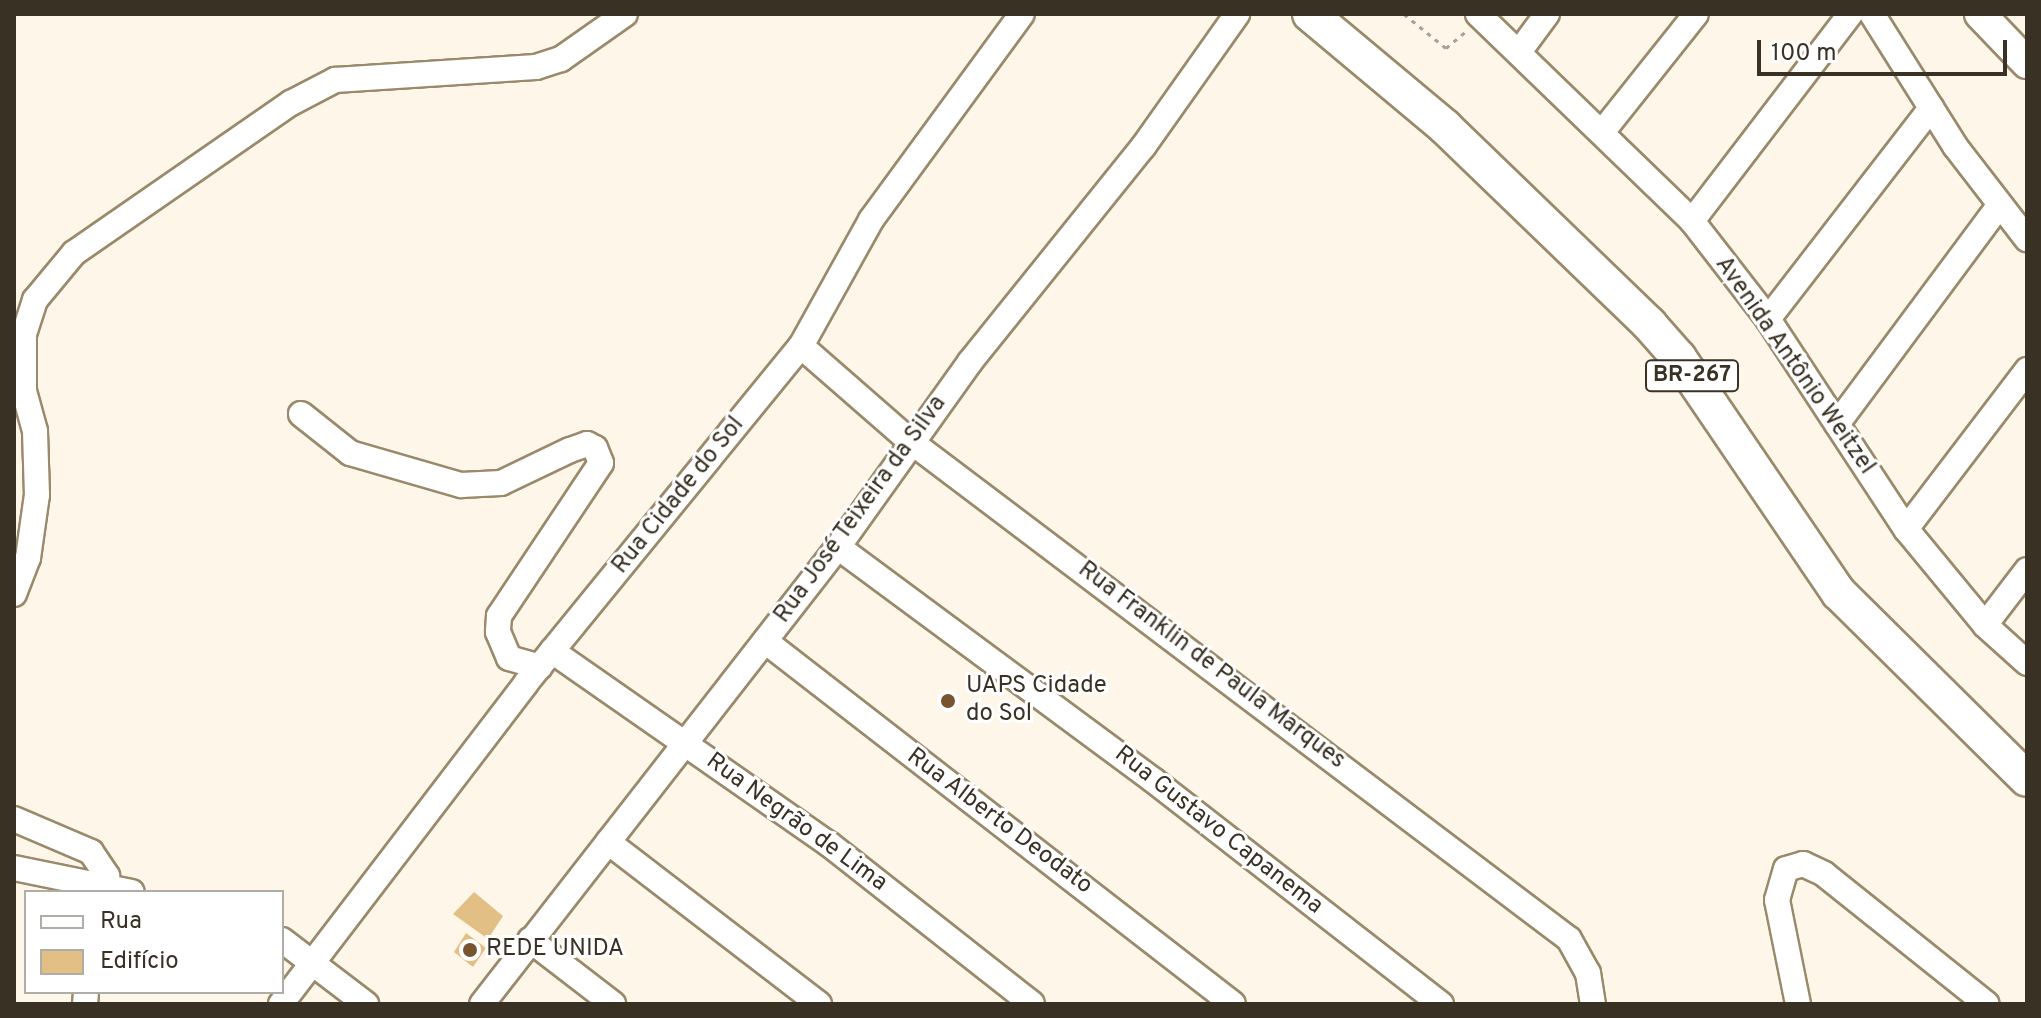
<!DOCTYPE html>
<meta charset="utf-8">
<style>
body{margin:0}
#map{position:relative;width:2041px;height:1018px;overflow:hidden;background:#fdf6e9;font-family:Overpass,sans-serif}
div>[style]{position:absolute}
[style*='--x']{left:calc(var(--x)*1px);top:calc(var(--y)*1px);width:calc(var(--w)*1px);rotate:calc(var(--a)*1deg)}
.building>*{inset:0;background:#e2c085}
.path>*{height:3px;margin-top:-1.5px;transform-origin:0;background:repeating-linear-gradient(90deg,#a8a194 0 4px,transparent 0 10px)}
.roads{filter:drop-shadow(2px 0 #9a896b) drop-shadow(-2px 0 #9a896b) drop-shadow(0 2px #9a896b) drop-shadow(0 -2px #9a896b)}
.minor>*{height:24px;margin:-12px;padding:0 12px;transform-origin:12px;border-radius:12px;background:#fff}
.major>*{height:30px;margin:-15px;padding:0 15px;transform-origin:15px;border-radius:15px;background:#fff}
.highway>*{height:34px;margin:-17px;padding:0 17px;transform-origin:17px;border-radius:17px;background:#fff}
.dots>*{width:22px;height:22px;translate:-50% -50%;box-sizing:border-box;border:4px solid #fff;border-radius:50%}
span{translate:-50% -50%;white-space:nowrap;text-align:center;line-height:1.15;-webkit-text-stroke:6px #fff;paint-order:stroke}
.shield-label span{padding:2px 6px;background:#fff;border:2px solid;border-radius:6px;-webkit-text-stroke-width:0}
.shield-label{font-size:22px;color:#383124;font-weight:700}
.street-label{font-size:24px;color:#383124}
.poi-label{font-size:24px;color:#383124}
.left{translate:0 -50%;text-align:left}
.frame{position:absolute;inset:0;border:16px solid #383124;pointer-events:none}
.legend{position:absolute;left:24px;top:890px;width:260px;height:104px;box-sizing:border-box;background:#fff;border:2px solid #afada7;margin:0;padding:10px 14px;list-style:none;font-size:24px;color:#383124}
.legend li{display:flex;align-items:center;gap:16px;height:40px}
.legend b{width:40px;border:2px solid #afada7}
.scale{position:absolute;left:1757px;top:40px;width:250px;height:36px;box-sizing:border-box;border:4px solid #383124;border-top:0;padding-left:10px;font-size:24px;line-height:28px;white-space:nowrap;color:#383124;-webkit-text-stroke:6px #fff;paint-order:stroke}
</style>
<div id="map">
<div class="building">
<div style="clip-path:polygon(474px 892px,503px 916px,488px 939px,453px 914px)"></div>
<div style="clip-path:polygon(466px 933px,486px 948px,473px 967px,454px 952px)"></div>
</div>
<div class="path">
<div style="--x:1404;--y:14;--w:54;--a:39"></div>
<div style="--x:1446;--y:48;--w:26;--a:-40"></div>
</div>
<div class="roads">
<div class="minor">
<div style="--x:1478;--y:14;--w:298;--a:44"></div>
<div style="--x:1692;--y:221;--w:124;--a:52.2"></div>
<div style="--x:1768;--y:319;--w:251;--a:56.7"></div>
<div style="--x:1906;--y:529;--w:124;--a:50.5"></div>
<div style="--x:1985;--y:625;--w:57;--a:42.1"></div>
<div style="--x:1872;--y:14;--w:156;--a:57.8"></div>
<div style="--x:1955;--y:146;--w:118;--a:52.3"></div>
<div style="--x:1519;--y:52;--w:47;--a:-53.6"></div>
<div style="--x:1603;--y:131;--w:149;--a:-51.5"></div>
<div style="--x:1692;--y:221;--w:260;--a:-52.6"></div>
<div style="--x:1768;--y:319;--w:267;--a:-52.3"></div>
<div style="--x:801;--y:346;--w:145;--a:41.1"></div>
<div style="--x:910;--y:441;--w:826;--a:37.08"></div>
<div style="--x:1569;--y:939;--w:39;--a:61"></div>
<div style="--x:1588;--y:973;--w:31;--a:81"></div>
<div style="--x:301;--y:414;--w:63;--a:38.5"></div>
<div style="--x:350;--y:453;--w:116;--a:16.1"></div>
<div style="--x:461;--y:485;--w:40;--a:-2.9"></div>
<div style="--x:501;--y:483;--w:76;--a:-25.6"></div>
<div style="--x:570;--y:450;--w:18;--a:-19"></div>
<div style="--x:587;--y:444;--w:9;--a:27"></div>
<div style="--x:595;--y:448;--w:16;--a:68"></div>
<div style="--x:601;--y:463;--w:184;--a:123.7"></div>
<div style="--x:499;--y:616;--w:16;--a:94"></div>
<div style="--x:498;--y:632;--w:28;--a:67"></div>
<div style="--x:509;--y:658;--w:32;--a:16"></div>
<div style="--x:1837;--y:424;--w:272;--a:-53.4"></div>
<div style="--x:1906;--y:529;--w:200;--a:-52.7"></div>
<div style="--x:838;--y:547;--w:392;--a:36.5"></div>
<div style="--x:1153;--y:780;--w:365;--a:37.9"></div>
<div style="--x:14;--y:594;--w:39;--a:-69"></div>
<div style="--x:28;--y:558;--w:64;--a:-81.9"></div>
<div style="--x:37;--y:495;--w:64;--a:-91.8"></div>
<div style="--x:35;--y:431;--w:41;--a:-105.4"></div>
<div style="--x:24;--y:391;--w:57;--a:-90"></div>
<div style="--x:24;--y:334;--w:36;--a:-72"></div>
<div style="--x:35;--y:300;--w:61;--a:-50.3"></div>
<div style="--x:74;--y:253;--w:264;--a:-34.7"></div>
<div style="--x:291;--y:103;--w:50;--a:-27.6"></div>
<div style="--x:335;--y:80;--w:201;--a:-3.7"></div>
<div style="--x:536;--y:67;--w:26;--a:-18"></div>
<div style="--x:561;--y:59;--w:78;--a:-35.1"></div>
<div style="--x:1985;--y:625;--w:69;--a:-52.6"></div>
<div style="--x:765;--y:641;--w:592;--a:37.8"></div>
<div style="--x:552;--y:651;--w:338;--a:34.9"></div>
<div style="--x:829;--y:844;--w:258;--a:38.2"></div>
<div style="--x:14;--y:819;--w:84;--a:23.2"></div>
<div style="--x:91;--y:852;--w:29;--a:56"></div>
<div style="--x:107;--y:876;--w:14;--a:90"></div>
<div style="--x:608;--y:842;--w:266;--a:37.5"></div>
<div style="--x:14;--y:868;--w:120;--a:11.5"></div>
<div style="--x:282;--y:940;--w:106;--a:37.3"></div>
<div style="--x:530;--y:940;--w:105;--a:37.6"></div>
<div style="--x:85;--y:1004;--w:12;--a:-85"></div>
<div style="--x:281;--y:1004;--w:404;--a:-52.6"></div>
<div style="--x:526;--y:683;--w:435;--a:-50.8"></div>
<div style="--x:801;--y:346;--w:144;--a:-60.9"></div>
<div style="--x:871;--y:220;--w:255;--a:-53.8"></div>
<div style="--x:482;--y:1004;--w:579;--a:-52.08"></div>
<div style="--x:838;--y:547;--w:227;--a:-54.5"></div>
<div style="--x:970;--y:362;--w:276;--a:-51.2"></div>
<div style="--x:1143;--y:147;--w:163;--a:-54.7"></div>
<div style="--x:1798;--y:1004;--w:106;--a:-101.4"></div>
<div style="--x:1777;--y:900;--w:32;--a:-74"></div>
<div style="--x:1786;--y:869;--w:18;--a:-16"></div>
<div style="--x:1803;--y:864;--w:23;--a:25"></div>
<div style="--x:1824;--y:874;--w:208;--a:38.6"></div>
</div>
<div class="major">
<div style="--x:1980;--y:14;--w:68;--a:46.2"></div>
</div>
<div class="highway">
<div style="--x:1310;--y:14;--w:176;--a:39.9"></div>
<div style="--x:1445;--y:127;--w:284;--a:44"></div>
<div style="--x:1649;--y:324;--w:45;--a:48.6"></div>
<div style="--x:1679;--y:358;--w:284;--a:55.8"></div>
<div style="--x:1839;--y:593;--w:264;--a:44.7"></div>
</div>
</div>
<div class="dots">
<div style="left:948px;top:701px;background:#78552e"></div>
<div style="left:470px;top:950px;background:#78552e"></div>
</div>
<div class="shield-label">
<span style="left:1692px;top:376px">BR-267</span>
</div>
<div class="street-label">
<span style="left:1794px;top:366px;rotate:55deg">Avenida Antônio Weitzel</span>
<span style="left:679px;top:496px;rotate:-51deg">Rua Cidade do Sol</span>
<span style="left:861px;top:510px;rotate:-54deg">Rua José Teixeira da Silva</span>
<span style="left:1211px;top:666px;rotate:37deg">Rua Franklin de Paula Marques</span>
<span style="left:999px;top:822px;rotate:37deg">Rua Alberto Deodato</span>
<span style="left:796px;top:823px;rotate:36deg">Rua Negrão de Lima</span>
<span style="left:1218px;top:831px;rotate:38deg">Rua Gustavo Capanema</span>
</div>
<div class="poi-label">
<span class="left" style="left:966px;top:701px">UAPS Cidade<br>do Sol</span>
<span class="left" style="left:486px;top:950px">REDE UNIDA</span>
</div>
<div class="frame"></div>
<ul class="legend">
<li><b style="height:10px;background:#fff"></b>Rua</li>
<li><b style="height:22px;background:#e2c085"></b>Edifício</li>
</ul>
<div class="scale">100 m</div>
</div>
